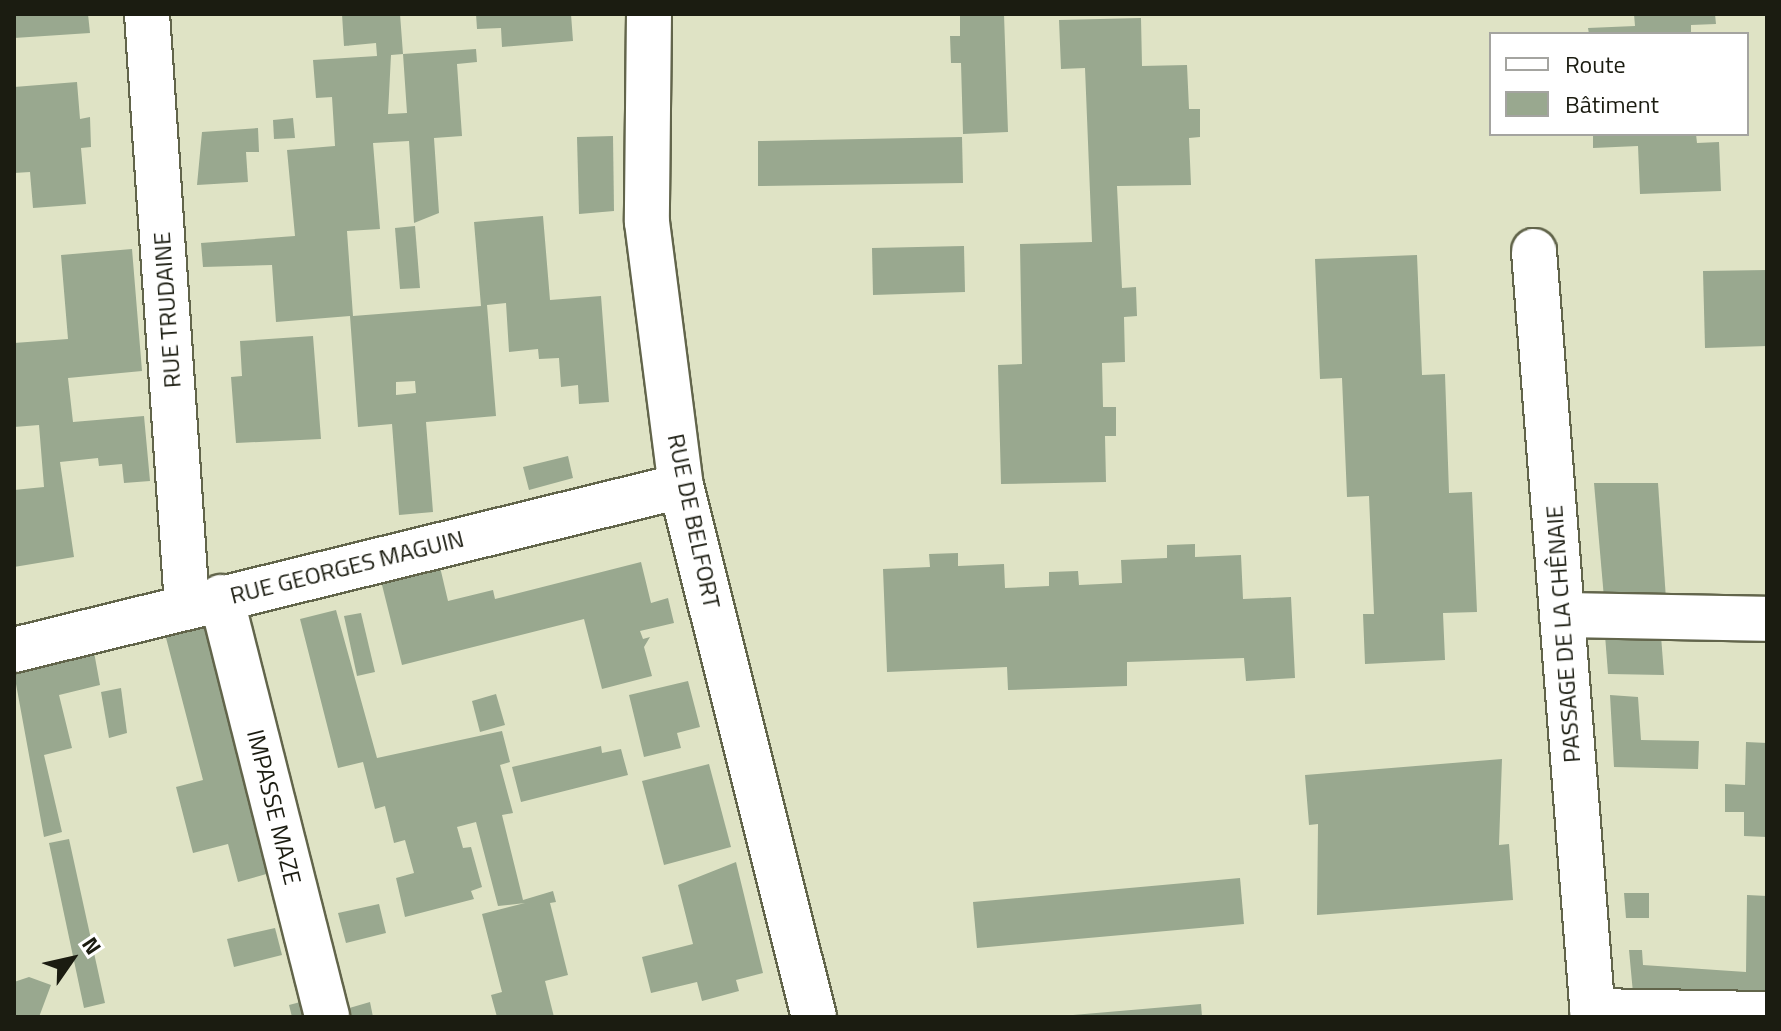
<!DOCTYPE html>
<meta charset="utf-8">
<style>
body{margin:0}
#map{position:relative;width:1781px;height:1031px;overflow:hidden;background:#dfe3c5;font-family:"Titillium Web",sans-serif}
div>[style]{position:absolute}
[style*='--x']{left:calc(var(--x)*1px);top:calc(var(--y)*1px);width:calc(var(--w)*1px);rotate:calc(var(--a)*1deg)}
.building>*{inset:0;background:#99a88f}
.roads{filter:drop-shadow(2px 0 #62654b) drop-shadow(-2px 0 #62654b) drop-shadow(0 2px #62654b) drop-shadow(0 -2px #62654b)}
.minor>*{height:44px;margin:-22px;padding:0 22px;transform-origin:22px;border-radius:22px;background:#fff}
span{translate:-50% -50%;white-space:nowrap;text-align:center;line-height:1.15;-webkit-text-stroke:6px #fff;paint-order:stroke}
.street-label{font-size:24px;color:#1b1c11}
.frame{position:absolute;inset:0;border:16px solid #1b1c11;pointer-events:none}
.legend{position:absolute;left:1489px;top:32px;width:260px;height:104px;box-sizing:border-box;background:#fff;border:2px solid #a4a4a0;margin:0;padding:10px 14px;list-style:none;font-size:24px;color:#1b1c11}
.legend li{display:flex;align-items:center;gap:16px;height:40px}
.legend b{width:40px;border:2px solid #a4a4a0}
.north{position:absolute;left:32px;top:919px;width:80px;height:80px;-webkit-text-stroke:6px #fff;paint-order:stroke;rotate:56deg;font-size:22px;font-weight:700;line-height:32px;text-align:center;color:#1b1c11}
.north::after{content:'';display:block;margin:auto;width:28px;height:36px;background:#1b1c11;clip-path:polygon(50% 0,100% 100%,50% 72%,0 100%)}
</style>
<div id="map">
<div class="building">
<div style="clip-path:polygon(14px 14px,88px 14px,90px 33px,14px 38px)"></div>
<div style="clip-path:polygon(evenodd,342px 14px,400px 14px,403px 54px,476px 49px,477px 62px,457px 64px,462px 136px,434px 138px,439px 213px,414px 223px,409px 141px,373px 143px,380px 229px,347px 231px,353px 316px,481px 306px,474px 222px,543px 216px,550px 300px,601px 296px,609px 402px,579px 404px,578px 385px,561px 387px,559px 358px,539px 359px,538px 349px,509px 352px,506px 303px,487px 305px,496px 416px,426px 422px,433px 512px,399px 515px,392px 424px,358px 427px,350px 316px,276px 322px,272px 265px,203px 267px,201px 243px,295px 236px,287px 150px,335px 146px,332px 97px,316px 98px,313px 60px,377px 56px,376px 43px,344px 46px,342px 14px,403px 54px,407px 113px,388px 114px,391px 55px,403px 54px,342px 14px,415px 381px,416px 393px,396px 395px,396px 382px,415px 381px)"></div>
<div style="clip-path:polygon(476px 14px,571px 14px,573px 41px,502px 47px,501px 28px,477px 29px)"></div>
<div style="clip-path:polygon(960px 14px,1004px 14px,1008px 132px,963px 134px,961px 63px,951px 63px,950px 36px,960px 36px)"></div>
<div style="clip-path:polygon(1634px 14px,1715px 14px,1716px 24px,1691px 25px,1691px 34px,1589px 34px,1588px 28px,1635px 26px)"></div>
<div style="clip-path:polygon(1141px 18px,1142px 66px,1187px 65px,1189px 109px,1200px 109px,1200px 137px,1189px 138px,1191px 185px,1117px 186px,1122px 288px,1136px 287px,1137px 316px,1124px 317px,1125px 362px,1102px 363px,1103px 407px,1116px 407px,1116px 436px,1105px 436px,1106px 482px,1001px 484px,998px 365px,1022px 364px,1020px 244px,1092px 242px,1085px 68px,1061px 69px,1059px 20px)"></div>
<div style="clip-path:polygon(77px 82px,80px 119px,90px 117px,91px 147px,81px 148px,86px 204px,33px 208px,30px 172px,14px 173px,14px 87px)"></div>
<div style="clip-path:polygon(293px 118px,295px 138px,274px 139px,273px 120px)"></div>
<div style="clip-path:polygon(258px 128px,259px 152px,246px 152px,248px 182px,197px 185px,202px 132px)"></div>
<div style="clip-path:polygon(1593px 134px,1696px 134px,1697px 143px,1719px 142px,1721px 191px,1640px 194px,1638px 146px,1593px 148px)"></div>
<div style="clip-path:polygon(613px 136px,614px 211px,579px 214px,577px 137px)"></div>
<div style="clip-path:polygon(962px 137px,963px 183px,758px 186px,758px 141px)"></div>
<div style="clip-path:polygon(415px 226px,420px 288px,400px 289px,395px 228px)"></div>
<div style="clip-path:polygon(964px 246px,965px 292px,873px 295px,872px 248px)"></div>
<div style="clip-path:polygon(132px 249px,142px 371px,68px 378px,73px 422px,144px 416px,150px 481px,124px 483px,122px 464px,99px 466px,98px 458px,60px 462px,74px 557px,14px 567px,14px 490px,44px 487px,39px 425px,14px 427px,14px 343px,68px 339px,61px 255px)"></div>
<div style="clip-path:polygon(1417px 255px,1422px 375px,1445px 374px,1449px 493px,1472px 492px,1477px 612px,1443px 613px,1445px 660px,1365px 664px,1363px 614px,1374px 614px,1369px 496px,1347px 497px,1342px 378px,1320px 379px,1315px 259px)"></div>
<div style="clip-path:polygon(1767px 270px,1767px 346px,1705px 348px,1703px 271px)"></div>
<div style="clip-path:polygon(313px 336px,321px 439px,236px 443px,231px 377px,242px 376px,240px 341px)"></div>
<div style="clip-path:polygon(568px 456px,573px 478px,529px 490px,523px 467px)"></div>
<div style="clip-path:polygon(1594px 483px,1658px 483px,1666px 599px,1604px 598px)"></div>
<div style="clip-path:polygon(1195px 544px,1195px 557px,1241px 555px,1243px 599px,1291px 597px,1295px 678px,1246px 681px,1244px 658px,1127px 662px,1127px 686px,1008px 690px,1007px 667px,887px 672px,883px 569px,930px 567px,929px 554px,958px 553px,958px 566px,1004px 564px,1005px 588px,1049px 586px,1049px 572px,1078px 571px,1079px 585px,1122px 583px,1121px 560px,1167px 558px,1167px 545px)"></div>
<div style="clip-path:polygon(641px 562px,651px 603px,668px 598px,674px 623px,640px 631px,643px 639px,650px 637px,644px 647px,652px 676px,602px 689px,584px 619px,402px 665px,381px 581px,440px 567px,448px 601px,493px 590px,495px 599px)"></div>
<div style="clip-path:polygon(336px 610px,377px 758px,502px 731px,510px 762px,500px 765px,513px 813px,502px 815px,523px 900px,553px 891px,556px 902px,550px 903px,568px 975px,545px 981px,554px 1017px,497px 1017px,491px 995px,502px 992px,482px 914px,525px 903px,498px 906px,476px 822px,457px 827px,463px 848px,471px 847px,482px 887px,471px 891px,474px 899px,405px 917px,396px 878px,414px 873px,405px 840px,394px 843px,385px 806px,375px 809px,363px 762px,338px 768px,300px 619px)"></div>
<div style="clip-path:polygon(361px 613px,375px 672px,357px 676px,344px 616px)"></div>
<div style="clip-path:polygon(213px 622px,277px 871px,238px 882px,228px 844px,193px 853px,176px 787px,203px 780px,165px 634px)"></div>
<div style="clip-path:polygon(1605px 635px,1661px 636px,1664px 675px,1608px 674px)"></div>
<div style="clip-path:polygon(94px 652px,100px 685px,59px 695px,72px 748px,44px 755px,62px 832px,44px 837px,14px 673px)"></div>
<div style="clip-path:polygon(688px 681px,700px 727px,677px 733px,681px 748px,644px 757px,629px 695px)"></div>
<div style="clip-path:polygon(121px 688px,127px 733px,109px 738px,101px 692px)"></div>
<div style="clip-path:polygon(496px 694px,505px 725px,480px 732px,472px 701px)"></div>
<div style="clip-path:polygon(1610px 695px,1638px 697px,1641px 740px,1699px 741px,1698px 769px,1614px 767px)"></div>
<div style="clip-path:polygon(1746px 742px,1767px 743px,1767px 837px,1744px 836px,1744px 812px,1725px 812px,1725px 784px,1745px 785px)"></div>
<div style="clip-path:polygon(601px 746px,602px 753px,621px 749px,628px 775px,521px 802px,512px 767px)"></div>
<div style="clip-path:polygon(1502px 759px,1499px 845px,1509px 844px,1513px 900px,1317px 915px,1318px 824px,1309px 825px,1305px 775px)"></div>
<div style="clip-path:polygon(709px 764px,731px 847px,664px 865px,642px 781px)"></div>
<div style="clip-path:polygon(69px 839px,105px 1003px,84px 1008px,49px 843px)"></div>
<div style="clip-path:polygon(736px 862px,763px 973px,736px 980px,739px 991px,702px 1001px,697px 982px,651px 993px,642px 957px,693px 944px,678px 885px)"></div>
<div style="clip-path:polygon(1240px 878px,1244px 924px,977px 948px,973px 902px)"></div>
<div style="clip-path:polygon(1624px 893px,1649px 893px,1649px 918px,1626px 918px)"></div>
<div style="clip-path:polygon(1747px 895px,1767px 896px,1767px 997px,1633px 993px,1629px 950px,1642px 950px,1643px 965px,1746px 972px)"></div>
<div style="clip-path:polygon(379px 904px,386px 933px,346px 943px,338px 913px)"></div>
<div style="clip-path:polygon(275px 928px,282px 955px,234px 967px,227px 939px)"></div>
<div style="clip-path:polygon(29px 977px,51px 985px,39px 1017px,14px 1017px,14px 982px)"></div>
<div style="clip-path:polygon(308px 1000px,311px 1017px,292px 1017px,289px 1005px)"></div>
<div style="clip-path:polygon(370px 1002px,373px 1017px,341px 1017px,339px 1011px)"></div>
<div style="clip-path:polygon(1201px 1004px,1202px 1017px,1073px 1017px,1073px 1015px)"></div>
</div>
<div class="roads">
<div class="minor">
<div style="--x:147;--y:14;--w:592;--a:86.13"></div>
<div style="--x:649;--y:14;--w:208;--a:90.6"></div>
<div style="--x:647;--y:222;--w:266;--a:82.7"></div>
<div style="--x:681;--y:486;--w:547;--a:75.94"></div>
<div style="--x:1534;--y:251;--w:768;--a:85.6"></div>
<div style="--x:221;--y:597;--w:433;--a:75.8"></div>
<div style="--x:1562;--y:615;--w:205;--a:1.1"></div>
<div style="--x:14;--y:650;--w:687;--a:-13.81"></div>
<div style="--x:1592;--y:1011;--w:175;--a:1"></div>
</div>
</div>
<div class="street-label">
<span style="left:167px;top:310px;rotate:-94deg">RUE TRUDAINE</span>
<span style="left:694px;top:521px;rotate:78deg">RUE DE BELFORT</span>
<span style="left:347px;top:567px;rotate:-14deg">RUE GEORGES MAGUIN</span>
<span style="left:1563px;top:634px;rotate:-94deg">PASSAGE DE LA CHÊNAIE</span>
<span style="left:274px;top:807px;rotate:76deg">IMPASSE MAZE</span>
</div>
<div class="frame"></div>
<ul class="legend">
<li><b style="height:10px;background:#fff"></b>Route</li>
<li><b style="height:22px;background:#99a88f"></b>Bâtiment</li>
</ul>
<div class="north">N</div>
</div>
